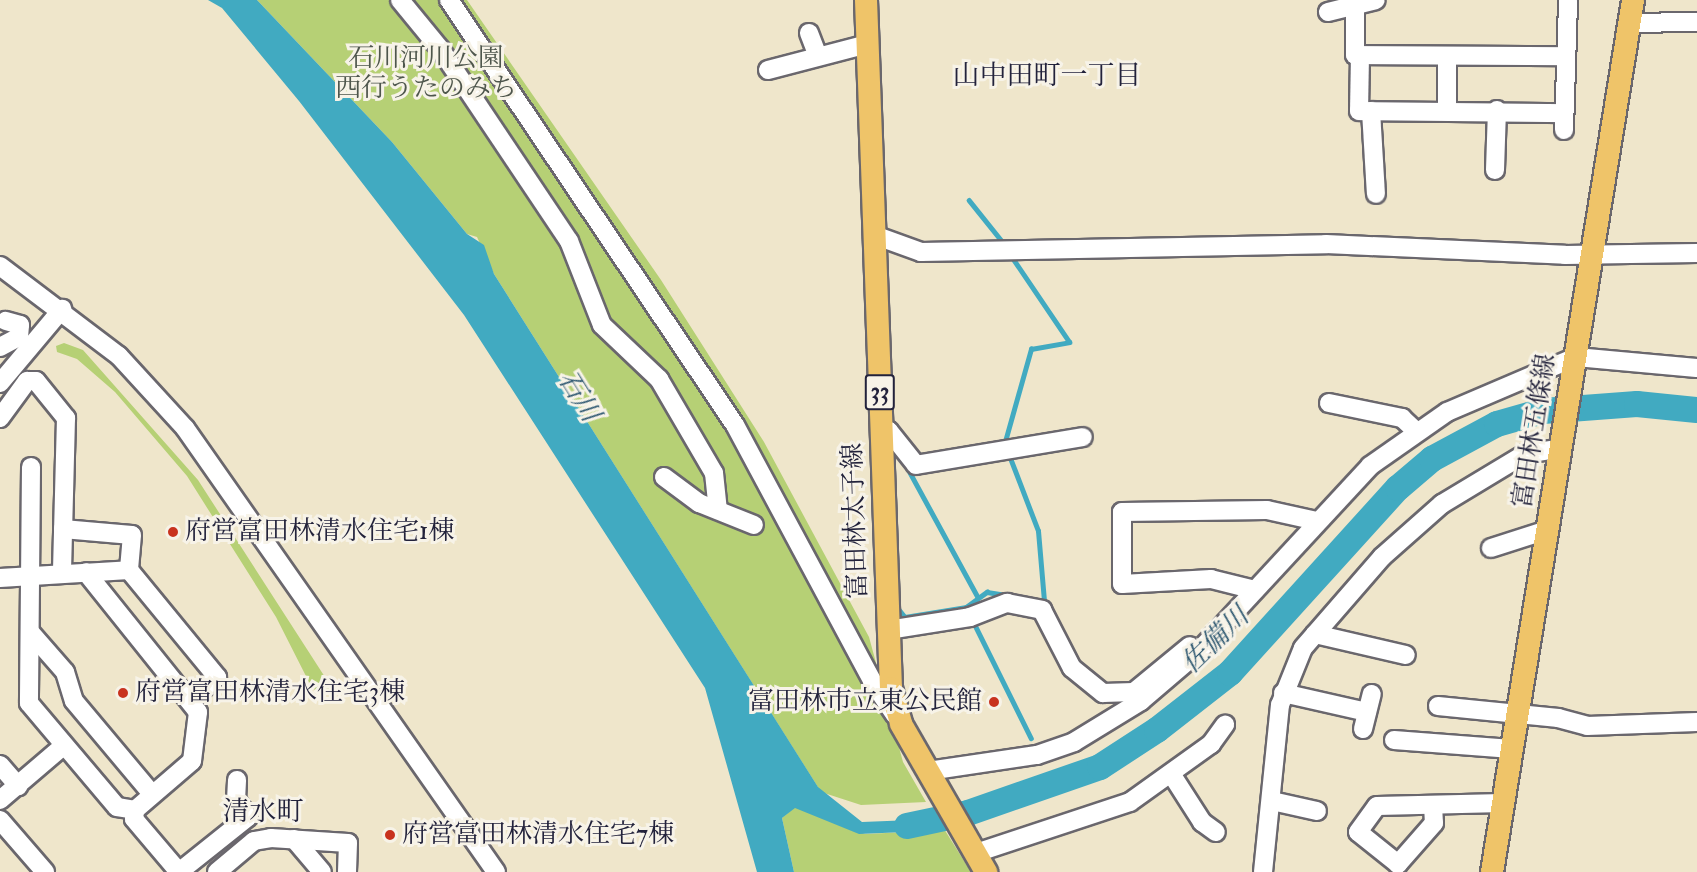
<!DOCTYPE html>
<meta charset="utf-8">
<style>
body{margin:0}
#map{position:relative;width:1697px;height:872px;overflow:hidden;background:#efe6cb;font-family:"IM FELL Double Pica","Noto Serif JP",serif}
div>[style]{position:absolute}
[style*='--x']{left:calc(var(--x)*1px);top:calc(var(--y)*1px);width:calc(var(--w)*1px);rotate:calc(var(--a)*1deg)}
.green>*{inset:0;background:#b6d075}
.water>*{inset:0;background:#41aac1}
.stream>*{height:4.5px;margin:-2.25px;padding:0 2.25px;transform-origin:2.25px;border-radius:2.25px;background:#41aac1}
.river>*{height:26px;margin:-13px;padding:0 13px;transform-origin:13px;border-radius:13px;background:#41aac1}
.roads{filter:drop-shadow(2px 0 #6a676d) drop-shadow(-2px 0 #6a676d) drop-shadow(0 2px #6a676d) drop-shadow(0 -2px #6a676d)}
.minor>*{height:18px;margin:-9px;padding:0 9px;transform-origin:9px;border-radius:9px;background:#fff}
.major>*{height:22px;margin:-11px;padding:0 11px;transform-origin:11px;border-radius:11px;background:#efc469}
.dots>*{width:16px;height:16px;translate:-50% -50%;box-sizing:border-box;border:3px solid #f7f3e8;border-radius:50%}
span{translate:-50% -50%;white-space:nowrap;text-align:center;line-height:1.15;-webkit-text-stroke:6px #f7f3e8;paint-order:stroke}
.shield-label span{padding:2px 4px;background:#f7f3e8;border:2px solid;border-radius:4px;-webkit-text-stroke-width:0}
.shield-label{font-size:24px;color:#22223b;font-weight:700}
.park-label{font-size:26px;color:#4e564c}
.street-label{font-size:26px;color:#22223b}
.poi-label{font-size:26px;color:#22223b}
.left{translate:0 -50%;text-align:left}
.right{translate:-100% -50%;text-align:right}
.neighbourhood-label{font-size:27px;color:#22223b}
.water-label{font-size:27px;color:#2e5871;font-style:italic}
</style>
<div id="map">
<div class="green">
<div style="clip-path:polygon(257px 0,467px 0,661px 280px,764px 442px,869px 637px,903px 762px,926px 802px,861px 805px,821px 792px,494px 274px,477px 237px,467px 234px,392px 142px)"></div>
<div style="clip-path:polygon(64px 343px,83px 350px,198px 480px,332px 688px,319px 694px,311px 686px,276px 617px,187px 476px,115px 392px,77px 359px,57px 352px,56px 346px)"></div>
<div style="clip-path:polygon(795px 807px,865px 834px,928px 831px,941px 824px,971px 872px,794px 872px,782px 818px)"></div>
</div>
<div class="water">
<div style="clip-path:polygon(208px 0,257px 0,392px 142px,467px 234px,484px 245px,494px 274px,818px 787px,862px 822px,937px 819px,941px 824px,928px 831px,859px 834px,795px 808px,782px 818px,794px 872px,757px 872px,705px 688px,464px 315px,299px 101px,222px 8px)"></div>
</div>
<div class="stream">
<div style="--x:969;--y:200;--w:58;--a:51.3"></div>
<div style="--x:1004;--y:445;--w:100;--a:-74.3"></div>
<div style="--x:1031;--y:349;--w:39;--a:-10"></div>
<div style="--x:1069;--y:342;--w:105;--a:-124.1"></div>
<div style="--x:907;--y:467;--w:148;--a:61.4"></div>
<div style="--x:896;--y:606;--w:14;--a:51"></div>
<div style="--x:905;--y:617;--w:62;--a:-9.3"></div>
<div style="--x:966;--y:607;--w:26;--a:-36"></div>
<div style="--x:987;--y:592;--w:58;--a:9"></div>
<div style="--x:1044;--y:601;--w:70;--a:-94.9"></div>
<div style="--x:1038;--y:531;--w:84;--a:-111"></div>
<div style="--x:976;--y:627;--w:124;--a:63.6"></div>
</div>
<div class="river">
<div style="--x:907;--y:826;--w:62;--a:-12"></div>
<div style="--x:968;--y:813;--w:140;--a:-19.2"></div>
<div style="--x:1100;--y:767;--w:68;--a:-33"></div>
<div style="--x:1157;--y:730;--w:93;--a:-38"></div>
<div style="--x:1230;--y:673;--w:250;--a:-47.8"></div>
<div style="--x:1398;--y:488;--w:45;--a:-40.5"></div>
<div style="--x:1432;--y:459;--w:74;--a:-28.3"></div>
<div style="--x:1497;--y:424;--w:48;--a:-15.8"></div>
<div style="--x:1543;--y:411;--w:94;--a:-4.3"></div>
<div style="--x:1637;--y:404;--w:60;--a:5.7"></div>
</div>
<div class="roads">
<div class="minor">
<div style="--x:400;--y:0;--w:65;--a:50.6"></div>
<div style="--x:441;--y:50;--w:230;--a:56.2"></div>
<div style="--x:569;--y:241;--w:90;--a:68.6"></div>
<div style="--x:602;--y:325;--w:79;--a:43.5"></div>
<div style="--x:659;--y:379;--w:109;--a:59.7"></div>
<div style="--x:714;--y:473;--w:37;--a:84"></div>
<div style="--x:449;--y:0;--w:512;--a:56.06"></div>
<div style="--x:735;--y:425;--w:290;--a:61.8"></div>
<div style="--x:872;--y:681;--w:41;--a:55.9"></div>
<div style="--x:1355;--y:0;--w:55;--a:90"></div>
<div style="--x:1355;--y:55;--w:208;--a:0.3"></div>
<div style="--x:1328;--y:12;--w:49;--a:-14"></div>
<div style="--x:1630;--y:23;--w:67;--a:-0.9"></div>
<div style="--x:809;--y:33;--w:22;--a:69"></div>
<div style="--x:1360;--y:55;--w:56;--a:91"></div>
<div style="--x:1359;--y:111;--w:204;--a:0.6"></div>
<div style="--x:768;--y:70;--w:103;--a:-14.6"></div>
<div style="--x:1447;--y:110;--w:54;--a:-90"></div>
<div style="--x:1371;--y:111;--w:83;--a:86.6"></div>
<div style="--x:1564;--y:130;--w:130;--a:-88.2"></div>
<div style="--x:1495;--y:170;--w:60;--a:-88.1"></div>
<div style="--x:874;--y:235;--w:50;--a:19.9"></div>
<div style="--x:921;--y:252;--w:405;--a:-1.1"></div>
<div style="--x:1326;--y:244;--w:239;--a:2.6"></div>
<div style="--x:1565;--y:255;--w:132;--a:-0.9"></div>
<div style="--x:0;--y:266;--w:149;--a:37.1"></div>
<div style="--x:119;--y:356;--w:98;--a:47.5"></div>
<div style="--x:185;--y:428;--w:542;--a:54.99"></div>
<div style="--x:0;--y:347;--w:21;--a:-28"></div>
<div style="--x:19;--y:337;--w:12;--a:-85"></div>
<div style="--x:20;--y:325;--w:15;--a:-164"></div>
<div style="--x:0;--y:383;--w:97;--a:-50"></div>
<div style="--x:1329;--y:403;--w:75;--a:11.6"></div>
<div style="--x:1402;--y:418;--w:19;--a:43"></div>
<div style="--x:0;--y:418;--w:46;--a:-53.9"></div>
<div style="--x:27;--y:381;--w:9;--a:0"></div>
<div style="--x:36;--y:381;--w:48;--a:51"></div>
<div style="--x:66;--y:418;--w:156;--a:91.5"></div>
<div style="--x:881;--y:430;--w:8;--a:7"></div>
<div style="--x:889;--y:431;--w:43;--a:51.5"></div>
<div style="--x:916;--y:465;--w:169;--a:-9.5"></div>
<div style="--x:31;--y:467;--w:236;--a:90.5"></div>
<div style="--x:29;--y:703;--w:136;--a:49.8"></div>
<div style="--x:117;--y:807;--w:18;--a:9"></div>
<div style="--x:135;--y:810;--w:75;--a:-40.7"></div>
<div style="--x:192;--y:761;--w:49;--a:-83"></div>
<div style="--x:198;--y:712;--w:179;--a:-128.7"></div>
<div style="--x:664;--y:477;--w:44;--a:36.6"></div>
<div style="--x:699;--y:503;--w:59;--a:21.8"></div>
<div style="--x:63;--y:529;--w:69;--a:5"></div>
<div style="--x:132;--y:535;--w:35;--a:95"></div>
<div style="--x:129;--y:570;--w:139;--a:50.6"></div>
<div style="--x:217;--y:677;--w:34;--a:140"></div>
<div style="--x:1491;--y:548;--w:59;--a:-17.8"></div>
<div style="--x:0;--y:578;--w:129;--a:-3.5"></div>
<div style="--x:1255;--y:590;--w:45;--a:-166"></div>
<div style="--x:1211;--y:579;--w:89;--a:176.8"></div>
<div style="--x:1122;--y:584;--w:72;--a:-90"></div>
<div style="--x:1122;--y:512;--w:145;--a:-0.8"></div>
<div style="--x:1267;--y:510;--w:51;--a:12.4"></div>
<div style="--x:888;--y:630;--w:83;--a:-9"></div>
<div style="--x:970;--y:617;--w:40;--a:-21"></div>
<div style="--x:1007;--y:603;--w:36;--a:11"></div>
<div style="--x:1042;--y:610;--w:65;--a:62.7"></div>
<div style="--x:1072;--y:668;--w:40;--a:39"></div>
<div style="--x:1103;--y:693;--w:31;--a:-2"></div>
<div style="--x:1134;--y:692;--w:72;--a:-39.4"></div>
<div style="--x:30;--y:632;--w:53;--a:48.8"></div>
<div style="--x:65;--y:672;--w:30;--a:73"></div>
<div style="--x:74;--y:701;--w:121;--a:50"></div>
<div style="--x:1315;--y:634;--w:93;--a:13"></div>
<div style="--x:1283;--y:693;--w:86;--a:12.7"></div>
<div style="--x:1438;--y:706;--w:121;--a:5.7"></div>
<div style="--x:1558;--y:718;--w:30;--a:15"></div>
<div style="--x:1587;--y:726;--w:110;--a:-2.1"></div>
<div style="--x:1363;--y:729;--w:36;--a:-76"></div>
<div style="--x:1394;--y:740;--w:118;--a:4.4"></div>
<div style="--x:0;--y:765;--w:28;--a:49"></div>
<div style="--x:928;--y:771;--w:110;--a:-8.4"></div>
<div style="--x:1037;--y:755;--w:39;--a:-19"></div>
<div style="--x:1074;--y:742;--w:79;--a:-31.5"></div>
<div style="--x:1141;--y:701;--w:74;--a:-40.6"></div>
<div style="--x:1197;--y:653;--w:255;--a:-47.2"></div>
<div style="--x:1370;--y:466;--w:94;--a:-35"></div>
<div style="--x:1447;--y:412;--w:140;--a:-23.1"></div>
<div style="--x:1576;--y:357;--w:121;--a:5.2"></div>
<div style="--x:1172;--y:775;--w:56;--a:57.4"></div>
<div style="--x:1202;--y:822;--w:17;--a:36"></div>
<div style="--x:0;--y:800;--w:82;--a:-40.5"></div>
<div style="--x:1272;--y:801;--w:46;--a:12.5"></div>
<div style="--x:1433;--y:805;--w:18;--a:87"></div>
<div style="--x:1434;--y:823;--w:55;--a:131.3"></div>
<div style="--x:1398;--y:864;--w:51;--a:-141.3"></div>
<div style="--x:1358;--y:832;--w:32;--a:-54"></div>
<div style="--x:1377;--y:806;--w:126;--a:-1.4"></div>
<div style="--x:135;--y:810;--w:9;--a:96"></div>
<div style="--x:134;--y:819;--w:70;--a:49.7"></div>
<div style="--x:179;--y:872;--w:88;--a:-38.6"></div>
<div style="--x:248;--y:817;--w:21;--a:-125"></div>
<div style="--x:236;--y:800;--w:20;--a:-87"></div>
<div style="--x:0;--y:820;--w:69;--a:49.1"></div>
<div style="--x:294;--y:839;--w:43;--a:49.7"></div>
<div style="--x:976;--y:853;--w:162;--a:-18.3"></div>
<div style="--x:1130;--y:802;--w:100;--a:-35.6"></div>
<div style="--x:1211;--y:744;--w:24;--a:-54"></div>
<div style="--x:217;--y:872;--w:48;--a:-40"></div>
<div style="--x:254;--y:841;--w:17;--a:-10"></div>
<div style="--x:271;--y:838;--w:77;--a:3.7"></div>
<div style="--x:348;--y:843;--w:29;--a:92"></div>
<div style="--x:1263;--y:872;--w:168;--a:-84.2"></div>
<div style="--x:1280;--y:705;--w:61;--a:-68"></div>
<div style="--x:1303;--y:648;--w:121;--a:-49"></div>
<div style="--x:1382;--y:557;--w:80;--a:-41.5"></div>
<div style="--x:1442;--y:504;--w:97;--a:-31.1"></div>
<div style="--x:1525;--y:454;--w:36;--a:-9"></div>
</div>
<div class="major">
<div style="--x:866;--y:0;--w:688;--a:87.92"></div>
<div style="--x:891;--y:688;--w:37;--a:74"></div>
<div style="--x:901;--y:724;--w:171;--a:60.1"></div>
<div style="--x:1492;--y:872;--w:883;--a:-80.81"></div>
</div>
</div>
<div class="dots">
<div style="left:173px;top:532px;background:#c8321e"></div>
<div style="left:123px;top:693px;background:#c8321e"></div>
<div style="left:994px;top:702px;background:#c8321e"></div>
<div style="left:390px;top:835px;background:#c8321e"></div>
</div>
<div class="shield-label">
<span style="left:880px;top:392px">33</span>
</div>
<div class="park-label">
<span style="left:426px;top:74px">石川河川公園<br>西行うたのみち</span>
</div>
<div class="street-label">
<span style="left:1535px;top:431px;rotate:-81deg">富田林五條線</span>
<span style="left:856px;top:521px;rotate:-92deg">富田林太子線</span>
</div>
<div class="poi-label">
<span class="left" style="left:185px;top:532px">府営富田林清水住宅1棟</span>
<span class="left" style="left:135px;top:693px">府営富田林清水住宅3棟</span>
<span class="right" style="left:982px;top:702px">富田林市立東公民館</span>
<span class="left" style="left:402px;top:835px">府営富田林清水住宅7棟</span>
</div>
<div class="neighbourhood-label">
<span style="left:1047px;top:76px">山中田町一丁目</span>
<span style="left:263px;top:812px">清水町</span>
</div>
<div class="water-label">
<span style="left:579px;top:396px;rotate:58deg">石川</span>
<span style="left:1215px;top:640px;rotate:-44deg">佐備川</span>
</div>
</div>
